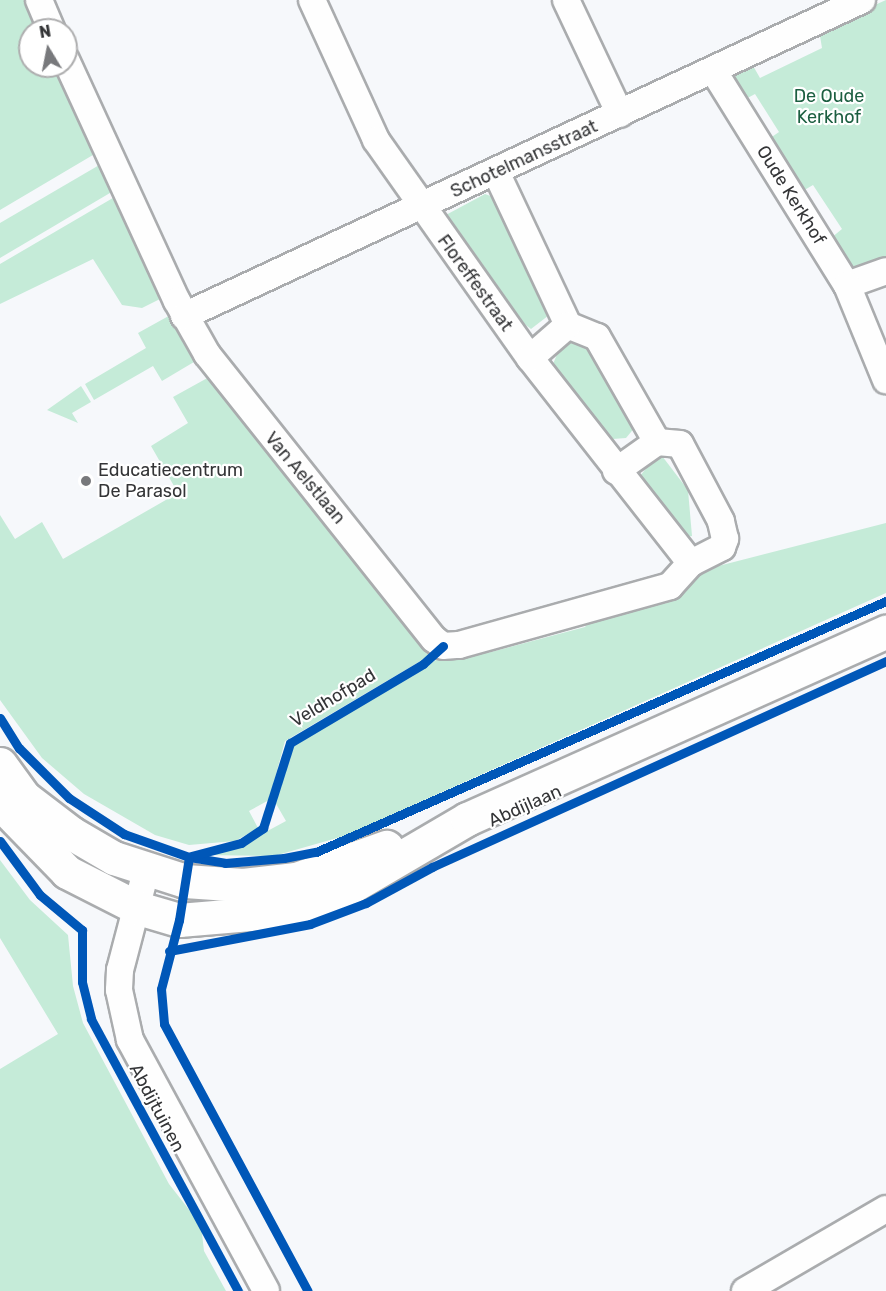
<!DOCTYPE html>
<style>
body{margin:0}
#map{position:relative;width:886px;height:1291px;overflow:hidden;background:#f6f8fb;font-family:Rubik,sans-serif}
div>[style]{position:absolute}
[style*='--x']{left:calc(var(--x)*1px);top:calc(var(--y)*1px);width:calc(var(--w)*1px);rotate:calc(var(--a)*1deg)}
.green>*{inset:0;background:#c5ebd8}
.roads{filter:drop-shadow(2px 0 #aaacae) drop-shadow(-2px 0 #aaacae) drop-shadow(0 2px #aaacae) drop-shadow(0 -2px #aaacae)}
.minor>*{height:26px;margin:-13px;padding:0 13px;transform-origin:13px;border-radius:13px;background:#fefefe}
.tertiary>*{height:33px;margin:-16.5px;padding:0 16.5px;transform-origin:16.5px;border-radius:16.5px;background:#fefefe}
.cycleway>*{height:9px;margin:-4.5px;padding:0 4.5px;transform-origin:4.5px;border-radius:4.5px;background:#0057b8}
.dots>*{width:16px;height:16px;translate:-50% -50%;box-sizing:border-box;border:3px solid #fff;border-radius:50%}
span{translate:-50% -50%;white-space:nowrap;text-align:center;line-height:1.15;-webkit-text-stroke:4.5px #fff;paint-order:stroke}
.park-label{font-size:18px;color:#1c5f41}
.street-label{font-size:18px;color:#343537}
.poi-label{font-size:18px;color:#343537}
.left{translate:0 -50%;text-align:left}
.north{position:absolute;left:18px;top:18px;width:60px;height:60px;box-sizing:border-box;background:#fff;border:2px solid #aeaeaf;border-radius:50%;rotate:350deg;font-size:16px;font-weight:700;line-height:24px;text-align:center;color:#343537}
.north::after{content:'';display:block;margin:auto;width:21px;height:27px;background:#78797c;clip-path:polygon(50% 0,100% 100%,50% 72%,0 100%)}
</style>
<div id="map">
<div class="green">
<div style="clip-path:polygon(0 0,32px 0,46px 30px,30px 30px,30px 66px,63px 66px,98px 152px,0 210px)"></div>
<div style="clip-path:polygon(886px 0,886px 260px,856px 271px,831px 238px,842px 229px,813px 185px,801px 192px,766px 141px,779px 132px,755px 94px,742px 101px,733px 80px,738px 71px,752px 64px,760px 78px,822px 48px,819px 30px)"></div>
<div style="clip-path:polygon(101px 164px,115px 190px,0 258px,0 223px)"></div>
<div style="clip-path:polygon(485px 194px,493px 197px,553px 312px,531px 329px,511px 314px,444px 216px)"></div>
<div style="clip-path:polygon(118px 195px,166px 296px,142px 308px,122px 305px,93px 259px,0 304px,0 264px)"></div>
<div style="clip-path:polygon(174px 313px,199px 359px,162px 381px,153px 366px,94px 400px,85px 384px,146px 348px,138px 333px)"></div>
<div style="clip-path:polygon(587px 332px,636px 426px,626px 438px,613px 439px,598px 426px,553px 364px,558px 352px,579px 333px)"></div>
<div style="clip-path:polygon(211px 376px,337px 529px,337px 540px,372px 584px,382px 587px,434px 653px,285px 741px,269px 800px,249px 811px,258px 828px,235px 841px,189px 845px,155px 835px,84px 794px,42px 758px,0 700px,0 515px,15px 539px,42px 522px,63px 559px,178px 493px,151px 446px,188px 423px,173px 397px)"></div>
<div style="clip-path:polygon(81px 386px,91px 402px,72px 413px,78px 423px,47px 410px)"></div>
<div style="clip-path:polygon(659px 452px,688px 490px,692px 536px,686px 537px,640px 476px)"></div>
<div style="clip-path:polygon(886px 523px,886px 593px,344px 836px,274px 856px,205px 855px,206px 850px,236px 848px,286px 821px,275px 802px,292px 746px,441px 657px,478px 649px,487px 653px,585px 627px,592px 618px,667px 603px,687px 589px,695px 572px)"></div>
<div style="clip-path:polygon(0 860px,30px 900px,68px 935px,73px 986px,83px 1023px,169px 1184px,201px 1225px,204px 1251px,226px 1291px,0 1291px,0 1069px,58px 1034px,0 938px)"></div>
</div>
<div class="roads">
<div class="minor">
<div style="--x:39;--y:0;--w:33;--a:67"></div>
<div style="--x:312;--y:0;--w:154;--a:65.4"></div>
<div style="--x:376;--y:140;--w:267;--a:54.8"></div>
<div style="--x:530;--y:358;--w:261;--a:51.9"></div>
<div style="--x:691;--y:563;--w:35;--a:-27"></div>
<div style="--x:722;--y:547;--w:9;--a:-69"></div>
<div style="--x:725;--y:539;--w:18;--a:-103"></div>
<div style="--x:721;--y:521;--w:87;--a:-118"></div>
<div style="--x:680;--y:444;--w:23;--a:-175"></div>
<div style="--x:657;--y:442;--w:121;--a:-119.7"></div>
<div style="--x:597;--y:337;--w:31;--a:-158"></div>
<div style="--x:568;--y:325;--w:169;--a:-115.2"></div>
<div style="--x:566;--y:0;--w:126;--a:64.7"></div>
<div style="--x:66;--y:60;--w:265;--a:65.3"></div>
<div style="--x:177;--y:301;--w:61;--a:60.5"></div>
<div style="--x:207;--y:354;--w:364;--a:51.5"></div>
<div style="--x:434;--y:639;--w:11;--a:38"></div>
<div style="--x:443;--y:646;--w:16;--a:-4"></div>
<div style="--x:459;--y:645;--w:219;--a:-15.6"></div>
<div style="--x:670;--y:586;--w:31;--a:-48"></div>
<div style="--x:713;--y:70;--w:253;--a:58.1"></div>
<div style="--x:847;--y:285;--w:41;--a:-19.7"></div>
<div style="--x:847;--y:285;--w:103;--a:67.7"></div>
<div style="--x:184;--y:316;--w:748;--a:-24.99"></div>
<div style="--x:530;--y:358;--w:50;--a:-41"></div>
<div style="--x:616;--y:471;--w:50;--a:-35.3"></div>
<div style="--x:146;--y:871;--w:102;--a:104.7"></div>
<div style="--x:120;--y:970;--w:20;--a:93"></div>
<div style="--x:119;--y:990;--w:51;--a:77.6"></div>
<div style="--x:130;--y:1040;--w:285;--a:61.5"></div>
<div style="--x:745;--y:1291;--w:163;--a:-30.2"></div>
</div>
<div class="tertiary">
<div style="--x:0;--y:764;--w:41;--a:54"></div>
<div style="--x:24;--y:797;--w:59;--a:37.5"></div>
<div style="--x:71;--y:833;--w:50;--a:30.2"></div>
<div style="--x:114;--y:858;--w:75;--a:17.9"></div>
<div style="--x:185;--y:881;--w:58;--a:3.9"></div>
<div style="--x:243;--y:885;--w:53;--a:-6.5"></div>
<div style="--x:296;--y:879;--w:96;--a:-19.6"></div>
<div style="--x:0;--y:803;--w:96;--a:45.8"></div>
<div style="--x:67;--y:872;--w:80;--a:26.9"></div>
<div style="--x:138;--y:908;--w:43;--a:16.3"></div>
<div style="--x:179;--y:920;--w:107;--a:-4.8"></div>
<div style="--x:286;--y:911;--w:61;--a:-19"></div>
<div style="--x:344;--y:891;--w:143;--a:-30.3"></div>
<div style="--x:467;--y:819;--w:459;--a:-24.1"></div>
</div>
</div>
<div class="cycleway">
<div style="--x:0;--y:718;--w:36;--a:58"></div>
<div style="--x:19;--y:748;--w:71;--a:45"></div>
<div style="--x:69;--y:798;--w:66;--a:33.2"></div>
<div style="--x:124;--y:834;--w:69;--a:19.5"></div>
<div style="--x:189;--y:857;--w:36;--a:9"></div>
<div style="--x:225;--y:863;--w:59;--a:-4.8"></div>
<div style="--x:284;--y:858;--w:33;--a:-11"></div>
<div style="--x:316;--y:852;--w:623;--a:-23.77"></div>
<div style="--x:0;--y:841;--w:67;--a:53.5"></div>
<div style="--x:40;--y:895;--w:55;--a:39.8"></div>
<div style="--x:82;--y:930;--w:52;--a:90"></div>
<div style="--x:82;--y:982;--w:38;--a:76"></div>
<div style="--x:91;--y:1019;--w:309;--a:61.6"></div>
<div style="--x:191;--y:856;--w:52;--a:-14.6"></div>
<div style="--x:241;--y:843;--w:27;--a:-34"></div>
<div style="--x:263;--y:828;--w:89;--a:-72.4"></div>
<div style="--x:290;--y:743;--w:155;--a:-30.7"></div>
<div style="--x:423;--y:664;--w:27;--a:-42"></div>
<div style="--x:189;--y:857;--w:64;--a:99"></div>
<div style="--x:179;--y:920;--w:71;--a:104.6"></div>
<div style="--x:161;--y:989;--w:35;--a:85"></div>
<div style="--x:164;--y:1024;--w:303;--a:61.7"></div>
<div style="--x:169;--y:951;--w:144;--a:-10.8"></div>
<div style="--x:310;--y:924;--w:60;--a:-20.6"></div>
<div style="--x:366;--y:903;--w:75;--a:-28.6"></div>
<div style="--x:432;--y:867;--w:499;--a:-24.4"></div>
</div>
<div class="dots">
<div style="left:86px;top:481px;background:#78797c"></div>
</div>
<div class="park-label">
<span style="left:829px;top:107px">De Oude<br>Kerkhof</span>
</div>
<div class="street-label">
<span style="left:524px;top:159px;rotate:-25deg">Schotelmansstraat</span>
<span style="left:791px;top:195px;rotate:58deg">Oude Kerkhof</span>
<span style="left:475px;top:283px;rotate:54deg">Floreffestraat</span>
<span style="left:305px;top:478px;rotate:50deg">Van Aelstlaan</span>
<span style="left:333px;top:698px;rotate:-31deg">Veldhofpad</span>
<span style="left:525px;top:806px;rotate:-24deg">Abdijlaan</span>
<span style="left:157px;top:1108px;rotate:62deg">Abdijtuinen</span>
</div>
<div class="poi-label">
<span class="left" style="left:98px;top:481px">Educatiecentrum<br>De Parasol</span>
</div>
<div class="north">N</div>
</div>
